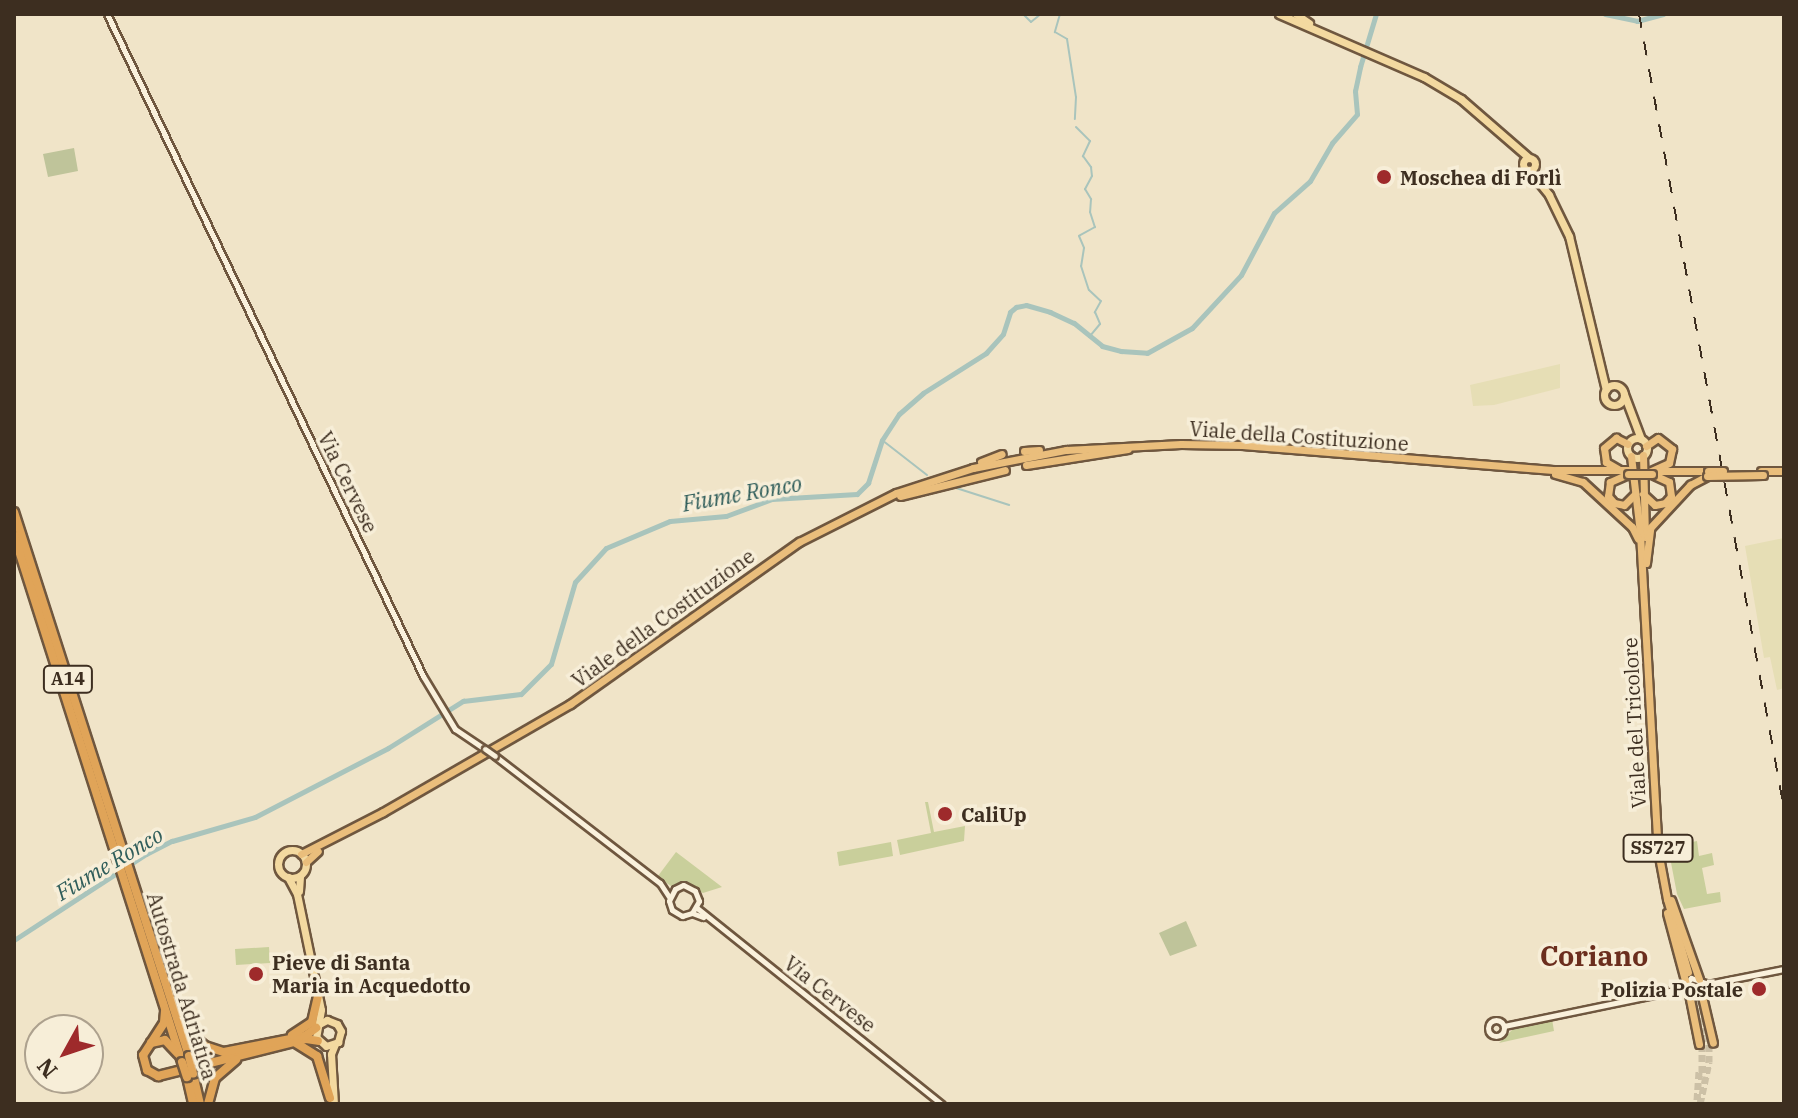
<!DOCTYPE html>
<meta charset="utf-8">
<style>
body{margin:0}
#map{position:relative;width:1798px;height:1118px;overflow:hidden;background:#f0e4c8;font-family:"IBM Plex Serif",serif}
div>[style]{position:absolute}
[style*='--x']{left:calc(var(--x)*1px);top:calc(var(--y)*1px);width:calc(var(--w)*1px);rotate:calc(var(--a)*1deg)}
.farmland>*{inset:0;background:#e6deb5}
.green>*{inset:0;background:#c9cf9b}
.cemetery>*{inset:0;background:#bfc49a}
.stream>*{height:2px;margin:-1px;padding:0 1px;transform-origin:1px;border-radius:1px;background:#a9c4bc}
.river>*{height:5px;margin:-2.5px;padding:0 2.5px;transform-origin:2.5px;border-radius:2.5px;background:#a9c4bc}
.trunk-tunnel>*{height:7px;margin-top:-3.5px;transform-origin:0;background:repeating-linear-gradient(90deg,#ccc0a6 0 7px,transparent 0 10.5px)}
.roads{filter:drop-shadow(2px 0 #6f573f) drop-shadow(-2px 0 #6f573f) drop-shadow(0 2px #6f573f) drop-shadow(0 -2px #6f573f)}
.secondary>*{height:5px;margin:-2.5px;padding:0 2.5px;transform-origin:2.5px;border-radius:2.5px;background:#faf1dc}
.secondary>.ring{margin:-2.5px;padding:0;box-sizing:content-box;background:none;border:5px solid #faf1dc;border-radius:50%}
.primary>*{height:7px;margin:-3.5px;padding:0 3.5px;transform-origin:3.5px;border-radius:3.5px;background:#f3d9a0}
.primary>.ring{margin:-3.5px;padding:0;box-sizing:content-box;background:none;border:7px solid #f3d9a0;border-radius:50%}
.trunk>*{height:7px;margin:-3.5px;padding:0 3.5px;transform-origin:3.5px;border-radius:3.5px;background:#eabe7c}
.motorway>*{height:8px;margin:-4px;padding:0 4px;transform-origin:4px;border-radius:4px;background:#e0a458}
.rail>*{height:2px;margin-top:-1px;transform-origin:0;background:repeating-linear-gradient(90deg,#3d2e20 0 14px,transparent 0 28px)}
.bridges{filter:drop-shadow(2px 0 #6f573f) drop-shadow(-2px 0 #6f573f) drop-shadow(0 2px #6f573f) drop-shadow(0 -2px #6f573f)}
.secondary-bridge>*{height:5px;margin:-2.5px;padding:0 2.5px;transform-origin:2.5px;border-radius:2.5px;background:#faf1dc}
.trunk-bridge>*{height:7px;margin:-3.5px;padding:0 3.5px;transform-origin:3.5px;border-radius:3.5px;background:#eabe7c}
.motorway-bridge>*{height:8px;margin:-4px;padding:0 4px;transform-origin:4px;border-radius:4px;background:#e0a458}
.dots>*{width:22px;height:22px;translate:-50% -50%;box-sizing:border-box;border:4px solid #f7eed8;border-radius:50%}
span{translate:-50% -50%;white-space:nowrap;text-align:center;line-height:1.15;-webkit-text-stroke:7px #f7eed8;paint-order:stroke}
.shield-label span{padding:2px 6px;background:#f7eed8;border:2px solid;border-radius:6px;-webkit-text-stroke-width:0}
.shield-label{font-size:18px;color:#3d2e20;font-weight:700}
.poi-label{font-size:20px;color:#3d2e20;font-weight:700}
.left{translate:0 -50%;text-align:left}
.right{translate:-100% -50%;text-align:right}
.street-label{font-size:20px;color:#3d2e20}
.water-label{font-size:22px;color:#2f5d5a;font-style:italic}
.district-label{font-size:28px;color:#6b2e1e;font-weight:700}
.frame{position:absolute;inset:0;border:16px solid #3d2e20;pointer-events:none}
.north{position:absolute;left:24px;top:1014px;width:80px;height:80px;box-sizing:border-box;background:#f7eed8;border:2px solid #ada18e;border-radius:50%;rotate:230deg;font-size:22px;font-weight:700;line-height:32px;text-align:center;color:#3d2e20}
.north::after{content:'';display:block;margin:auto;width:28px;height:36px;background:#9e2a2b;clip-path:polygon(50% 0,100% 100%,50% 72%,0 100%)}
</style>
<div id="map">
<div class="farmland">
<div style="clip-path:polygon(1560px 364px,1560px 388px,1494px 405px,1473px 406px,1470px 385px)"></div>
<div style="clip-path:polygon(1784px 538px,1784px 688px,1777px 690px,1770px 657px,1764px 658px,1745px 546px)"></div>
</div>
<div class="green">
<div style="clip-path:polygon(925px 802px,928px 802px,934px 832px,965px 826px,964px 841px,900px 855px,897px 840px,931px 833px)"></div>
<div style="clip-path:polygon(1697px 841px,1699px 856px,1712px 853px,1714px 865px,1702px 868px,1707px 894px,1720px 892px,1721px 902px,1684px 909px,1677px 894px,1668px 847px)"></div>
<div style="clip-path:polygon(891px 842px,893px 856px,839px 866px,837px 852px)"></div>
<div style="clip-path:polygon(676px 852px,722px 887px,703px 893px,688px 884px,671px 886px,644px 868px,658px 876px)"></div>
<div style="clip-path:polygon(269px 947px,270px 963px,236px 965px,235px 949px)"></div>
<div style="clip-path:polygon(1552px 1019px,1554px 1031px,1499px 1043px,1515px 1027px)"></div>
</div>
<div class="cemetery">
<div style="clip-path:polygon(74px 148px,78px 171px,48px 177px,43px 154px)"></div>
<div style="clip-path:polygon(1186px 921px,1197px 946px,1170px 956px,1159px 933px)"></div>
</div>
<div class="stream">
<div style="--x:1023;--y:14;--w:11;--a:45"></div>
<div style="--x:1031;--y:22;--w:13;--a:-39"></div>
<div style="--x:1060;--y:14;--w:19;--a:106"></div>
<div style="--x:1055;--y:32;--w:14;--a:30"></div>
<div style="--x:1067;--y:39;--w:59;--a:81.2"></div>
<div style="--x:1076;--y:97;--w:22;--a:93"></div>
<div style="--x:1076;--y:127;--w:20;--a:45"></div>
<div style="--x:1090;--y:141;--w:17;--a:115"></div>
<div style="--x:1083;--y:156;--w:14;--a:54"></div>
<div style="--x:1091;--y:167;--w:9;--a:84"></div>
<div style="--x:1092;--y:176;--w:15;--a:118"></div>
<div style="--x:1085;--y:189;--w:12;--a:59"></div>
<div style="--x:1091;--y:199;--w:13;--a:94"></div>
<div style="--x:1090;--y:212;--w:16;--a:72"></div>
<div style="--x:1095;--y:227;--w:18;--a:151"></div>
<div style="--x:1079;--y:236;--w:13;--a:67"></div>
<div style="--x:1084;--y:248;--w:18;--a:99"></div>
<div style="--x:1081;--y:266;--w:25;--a:72"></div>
<div style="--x:1089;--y:290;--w:16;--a:43"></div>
<div style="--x:1101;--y:301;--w:13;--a:119"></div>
<div style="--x:1095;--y:312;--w:13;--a:67"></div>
<div style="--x:1100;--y:324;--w:17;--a:130"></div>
<div style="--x:882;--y:440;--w:57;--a:37.9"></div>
<div style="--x:953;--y:487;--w:59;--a:17.8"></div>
</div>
<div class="river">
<div style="--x:1605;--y:14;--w:33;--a:12"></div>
<div style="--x:1637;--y:21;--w:27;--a:-15"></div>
<div style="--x:14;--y:940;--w:158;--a:-33.1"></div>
<div style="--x:146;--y:854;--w:29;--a:-27"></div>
<div style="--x:172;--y:841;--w:86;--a:-16.1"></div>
<div style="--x:255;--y:817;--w:150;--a:-27.4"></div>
<div style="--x:388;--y:748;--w:89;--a:-32.1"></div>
<div style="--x:463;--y:701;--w:58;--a:-6.9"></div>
<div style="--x:521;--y:694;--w:42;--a:-45"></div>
<div style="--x:551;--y:664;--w:85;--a:-73.7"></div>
<div style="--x:575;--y:582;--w:46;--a:-47.6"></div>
<div style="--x:606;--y:548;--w:69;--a:-22.9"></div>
<div style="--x:670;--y:521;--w:56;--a:-5.1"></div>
<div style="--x:726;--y:516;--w:49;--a:-20.3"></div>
<div style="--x:772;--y:499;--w:85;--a:-3.4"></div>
<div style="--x:857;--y:494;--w:16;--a:-45"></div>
<div style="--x:868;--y:483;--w:45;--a:-72"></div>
<div style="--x:882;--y:440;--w:31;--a:-57"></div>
<div style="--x:899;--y:414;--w:32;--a:-41"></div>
<div style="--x:923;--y:393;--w:75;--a:-32.4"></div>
<div style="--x:986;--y:353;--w:25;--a:-48"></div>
<div style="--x:1003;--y:334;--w:23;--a:-72"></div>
<div style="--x:1010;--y:312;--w:8;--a:-40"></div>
<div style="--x:1016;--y:307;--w:10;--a:-11"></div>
<div style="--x:1026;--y:305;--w:25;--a:16"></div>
<div style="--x:1050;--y:312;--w:26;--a:25"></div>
<div style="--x:1074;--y:323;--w:36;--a:39"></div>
<div style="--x:1102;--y:346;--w:20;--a:15"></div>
<div style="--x:1121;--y:351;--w:26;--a:4"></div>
<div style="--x:1147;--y:353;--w:51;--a:-29.1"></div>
<div style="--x:1192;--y:328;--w:72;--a:-47.2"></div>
<div style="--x:1241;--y:275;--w:70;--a:-62"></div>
<div style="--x:1274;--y:213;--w:48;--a:-41.6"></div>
<div style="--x:1310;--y:181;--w:44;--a:-59.9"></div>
<div style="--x:1332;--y:143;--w:38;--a:-49"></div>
<div style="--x:1357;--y:114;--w:23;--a:-95"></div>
<div style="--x:1355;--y:91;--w:25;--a:-78"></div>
<div style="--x:1360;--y:67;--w:55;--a:-73.2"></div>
</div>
<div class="trunk-tunnel">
<div style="--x:1692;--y:971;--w:29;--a:74"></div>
<div style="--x:1696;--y:997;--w:37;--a:81"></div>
<div style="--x:1702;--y:1034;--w:42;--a:90"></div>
<div style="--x:1697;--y:1100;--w:30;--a:-86"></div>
<div style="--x:1700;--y:1104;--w:43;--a:-77.9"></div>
<div style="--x:1709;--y:1062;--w:27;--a:-90"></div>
</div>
<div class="roads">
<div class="secondary">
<div style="--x:107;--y:14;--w:734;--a:64.48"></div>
<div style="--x:423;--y:676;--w:62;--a:58.9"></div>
<div style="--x:455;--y:729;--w:36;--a:34"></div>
<div style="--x:495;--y:756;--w:208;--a:37.6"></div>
<div style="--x:660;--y:883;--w:17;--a:57"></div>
<div style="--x:697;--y:908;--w:314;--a:38.7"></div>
<div style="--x:692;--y:913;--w:14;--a:-60"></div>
<div style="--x:699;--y:901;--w:11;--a:-112"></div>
<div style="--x:695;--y:891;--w:13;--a:-153"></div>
<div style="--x:683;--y:885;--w:9;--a:153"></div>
<div style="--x:675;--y:889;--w:13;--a:117"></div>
<div style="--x:669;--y:901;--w:9;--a:72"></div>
<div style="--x:672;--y:910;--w:12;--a:31"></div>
<div style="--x:682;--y:916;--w:10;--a:-17"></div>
<div style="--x:692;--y:913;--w:12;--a:20"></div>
<div style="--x:1688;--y:993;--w:9;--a:-103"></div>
<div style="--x:1686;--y:984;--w:8;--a:-50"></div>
<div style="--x:1691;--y:978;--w:18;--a:19"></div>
<div style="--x:1708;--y:984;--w:77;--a:-11.2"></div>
<div class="ring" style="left:1488px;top:1020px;width:11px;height:11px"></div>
<div style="--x:1504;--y:1026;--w:163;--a:-11.7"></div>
<div style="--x:1664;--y:993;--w:22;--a:-21"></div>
</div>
<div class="primary">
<div style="--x:1279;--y:14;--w:158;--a:23.5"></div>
<div style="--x:1424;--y:77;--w:43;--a:30.7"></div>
<div style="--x:1461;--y:99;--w:90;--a:40.9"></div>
<div style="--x:1296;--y:14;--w:16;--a:35"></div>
<div class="ring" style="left:1523px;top:158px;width:5px;height:5px"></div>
<div style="--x:1529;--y:170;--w:32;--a:51"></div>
<div style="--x:1549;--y:195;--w:46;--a:64"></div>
<div style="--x:1569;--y:236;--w:158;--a:76.5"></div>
<div class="ring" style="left:1604px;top:385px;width:13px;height:13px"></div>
<div style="--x:1624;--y:394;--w:48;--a:69.3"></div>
<div class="ring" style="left:1627px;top:438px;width:13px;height:13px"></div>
<div class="ring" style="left:278px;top:850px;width:21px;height:21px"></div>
<div style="--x:288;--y:877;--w:19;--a:62"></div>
<div style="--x:297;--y:894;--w:118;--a:78.3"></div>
<div style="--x:321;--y:1010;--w:27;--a:100"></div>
<div style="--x:316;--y:1037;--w:13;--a:42"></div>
<div style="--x:326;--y:1046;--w:13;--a:-18"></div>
<div style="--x:338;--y:1042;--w:11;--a:-75"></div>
<div style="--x:341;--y:1031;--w:8;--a:-120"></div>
<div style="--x:337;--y:1024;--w:11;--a:-158"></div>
<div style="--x:327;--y:1020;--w:9;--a:153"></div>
<div style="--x:299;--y:891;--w:15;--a:-86"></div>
<div style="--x:334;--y:1104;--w:50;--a:-93.4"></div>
<div style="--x:331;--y:1054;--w:11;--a:-68"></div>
</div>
<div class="trunk">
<div style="--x:1646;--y:446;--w:14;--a:-34"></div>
<div style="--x:1658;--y:438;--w:18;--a:38"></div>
<div style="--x:1672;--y:449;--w:14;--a:102"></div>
<div style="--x:1669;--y:463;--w:20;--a:156"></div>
<div style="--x:1024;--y:451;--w:15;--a:-4"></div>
<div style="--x:1643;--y:455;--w:82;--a:88.6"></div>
<div style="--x:1631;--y:456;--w:78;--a:83.3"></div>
<div style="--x:1640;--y:533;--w:319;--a:86.8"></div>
<div style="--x:1658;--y:851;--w:49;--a:79.4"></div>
<div style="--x:1667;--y:899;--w:76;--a:74"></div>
<div style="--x:981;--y:462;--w:22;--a:-21"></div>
<div style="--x:1026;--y:465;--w:103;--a:-8.9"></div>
<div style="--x:1618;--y:469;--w:14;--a:-150"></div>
<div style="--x:1606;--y:462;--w:14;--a:-98"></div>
<div style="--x:1604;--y:448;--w:16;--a:-40"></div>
<div style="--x:1616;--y:438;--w:13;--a:27"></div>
<div style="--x:1658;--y:471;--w:50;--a:0"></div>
<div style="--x:1761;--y:471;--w:23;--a:0"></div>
<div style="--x:1555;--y:474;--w:29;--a:16"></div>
<div style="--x:1583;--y:482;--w:67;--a:42.6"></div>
<div style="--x:1632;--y:527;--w:13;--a:63"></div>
<div style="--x:1628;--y:474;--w:20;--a:156"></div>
<div style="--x:1610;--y:482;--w:14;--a:98"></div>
<div style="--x:1608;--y:496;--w:9;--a:49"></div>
<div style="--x:1614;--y:503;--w:10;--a:11"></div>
<div style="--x:1624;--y:505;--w:16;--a:-45"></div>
<div style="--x:1643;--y:494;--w:16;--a:43"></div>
<div style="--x:1655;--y:505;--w:10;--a:-11"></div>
<div style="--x:1665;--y:503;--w:9;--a:-49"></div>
<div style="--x:1671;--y:496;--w:14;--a:-98"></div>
<div style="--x:1669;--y:482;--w:19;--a:-155"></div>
<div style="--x:900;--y:496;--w:108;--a:-13.9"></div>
<div style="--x:1646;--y:563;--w:35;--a:-83"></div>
<div style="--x:1650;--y:528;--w:59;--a:-47.1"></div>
<div style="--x:1690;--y:485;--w:19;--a:-28"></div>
<div style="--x:301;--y:854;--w:92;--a:-27.1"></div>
<div style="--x:383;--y:812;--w:216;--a:-30"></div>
<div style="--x:570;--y:704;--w:281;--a:-35.3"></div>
<div style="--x:799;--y:542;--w:109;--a:-26.8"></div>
<div style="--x:896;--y:493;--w:81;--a:-18"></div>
<div style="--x:973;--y:468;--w:95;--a:-11"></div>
<div style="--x:1066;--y:450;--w:115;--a:-3"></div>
<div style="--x:1181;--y:444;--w:61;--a:0.9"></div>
<div style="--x:1242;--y:445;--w:315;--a:4.6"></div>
<div style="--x:1556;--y:470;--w:72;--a:0"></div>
<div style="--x:306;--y:862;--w:16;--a:-43"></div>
<div style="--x:1671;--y:900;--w:84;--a:70.5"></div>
<div style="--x:1667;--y:913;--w:73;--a:75"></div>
<div style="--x:1701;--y:992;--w:52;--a:76.8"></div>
<div style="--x:1689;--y:994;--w:51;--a:78.7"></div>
</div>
<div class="motorway">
<div style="--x:14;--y:512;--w:571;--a:72.17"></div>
<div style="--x:14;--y:535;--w:553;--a:72.32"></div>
<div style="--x:165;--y:1011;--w:12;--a:95"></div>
<div style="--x:164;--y:1023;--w:38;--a:123"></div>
<div style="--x:143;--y:1055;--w:16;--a:75"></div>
<div style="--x:147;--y:1070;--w:13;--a:29"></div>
<div style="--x:158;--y:1076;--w:153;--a:-14"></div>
<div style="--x:306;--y:1039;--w:12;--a:9"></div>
<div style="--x:180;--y:1013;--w:26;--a:61"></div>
<div style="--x:193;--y:1036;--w:16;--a:40"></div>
<div style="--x:205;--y:1046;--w:20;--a:18"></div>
<div style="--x:224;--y:1052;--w:83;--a:-11.2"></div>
<div style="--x:305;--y:1036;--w:14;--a:-36"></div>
<div style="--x:292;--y:1035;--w:24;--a:-33"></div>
<div style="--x:312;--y:1022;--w:27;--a:-77"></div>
<div style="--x:151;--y:1043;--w:14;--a:-12"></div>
<div style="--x:165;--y:1040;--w:19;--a:47"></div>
<div style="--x:296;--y:1043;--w:25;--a:32"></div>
<div style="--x:317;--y:1056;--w:44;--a:72.8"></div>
<div style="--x:193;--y:1074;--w:31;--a:77"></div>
<div style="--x:187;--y:1077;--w:28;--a:77"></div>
<div style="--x:208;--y:1104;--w:27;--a:-75"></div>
<div style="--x:215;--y:1078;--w:28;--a:-41"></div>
</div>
</div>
<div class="rail">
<div style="--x:1639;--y:14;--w:808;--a:79.66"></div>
</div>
<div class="bridges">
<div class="secondary-bridge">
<div style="--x:485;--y:749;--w:12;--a:35"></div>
</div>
<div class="trunk-bridge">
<div style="--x:1708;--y:471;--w:15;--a:0"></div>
<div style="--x:1628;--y:474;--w:24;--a:0"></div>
<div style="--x:1707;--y:476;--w:56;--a:-1"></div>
</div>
<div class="motorway-bridge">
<div style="--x:189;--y:1056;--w:18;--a:77"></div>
<div style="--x:182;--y:1062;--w:16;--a:72"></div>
</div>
</div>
<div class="dots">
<div style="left:1384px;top:177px;background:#9e2a2b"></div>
<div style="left:945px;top:814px;background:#9e2a2b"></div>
<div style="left:256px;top:974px;background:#9e2a2b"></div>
<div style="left:1759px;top:989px;background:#9e2a2b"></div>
</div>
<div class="shield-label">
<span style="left:68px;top:679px">A14</span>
<span style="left:1658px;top:848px">SS727</span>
</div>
<div class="poi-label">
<span class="left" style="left:1400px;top:177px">Moschea di Forlì</span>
<span class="left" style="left:961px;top:814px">CaliUp</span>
<span class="left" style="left:272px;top:974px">Pieve di Santa<br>Maria in Acquedotto</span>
<span class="right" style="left:1743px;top:989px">Polizia Postale</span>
</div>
<div class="street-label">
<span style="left:1299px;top:436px;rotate:4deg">Viale della Costituzione</span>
<span style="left:348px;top:482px;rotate:64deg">Via Cervese</span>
<span style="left:663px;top:618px;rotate:-36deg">Viale della Costituzione</span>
<span style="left:1634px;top:723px;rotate:-93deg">Viale del Tricolore</span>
<span style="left:182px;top:986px;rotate:73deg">Autostrada Adriatica</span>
<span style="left:830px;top:994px;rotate:38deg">Via Cervese</span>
</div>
<div class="water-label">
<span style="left:742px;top:493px;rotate:-10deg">Fiume Ronco</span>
<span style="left:109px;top:863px;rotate:-31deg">Fiume Ronco</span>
</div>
<div class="district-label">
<span style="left:1594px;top:956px">Coriano</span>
</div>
<div class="frame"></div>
<div class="north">N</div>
</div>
